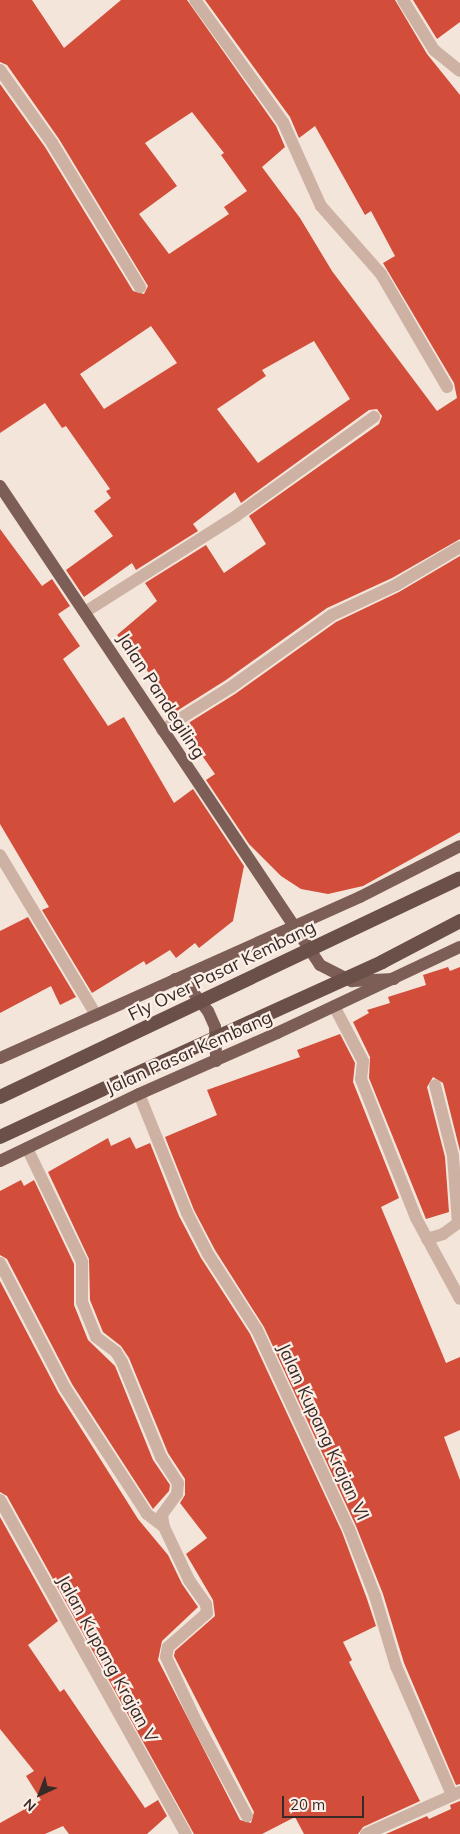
<!DOCTYPE html>
<style>
body{margin:0}
#map{position:relative;width:460px;height:1834px;overflow:hidden;background:#f4e5da;font-family:Mulish,sans-serif}
div>[style]{position:absolute}
[style*='--x']{left:calc(var(--x)*1px);top:calc(var(--y)*1px);width:calc(var(--w)*1px);rotate:calc(var(--a)*1deg)}
.building>*{inset:0;background:#d24d3a}
.minor>*{height:12px;margin:-6px;padding:0 6px;transform-origin:6px;border-radius:6px;background:#cdb2a4}
.primary>*{height:12px;margin:-6px;padding:0 6px;transform-origin:6px;border-radius:6px;background:#7c5e56}
.trunk>*{height:14px;margin:-7px;padding:0 7px;transform-origin:7px;border-radius:7px;background:#6b504a}
.trunk-bridge>*{height:14px;margin:-7px;padding:0 7px;transform-origin:7px;border-radius:7px;background:#6b504a}
span{translate:-50% -50%;white-space:nowrap;text-align:center;line-height:1.15;-webkit-text-stroke:4.5px #fbefe7;paint-order:stroke}
.street-label{font-size:18px;color:#382a27}
.north{position:absolute;left:15px;top:1769px;width:50px;height:50px;-webkit-text-stroke:4px #fbefe7;paint-order:stroke;rotate:223deg;font-size:14px;font-weight:700;line-height:20px;text-align:center;color:#382a27}
.north::after{content:'';display:block;margin:auto;width:18px;height:22px;background:#382a27;clip-path:polygon(50% 0,100% 100%,50% 72%,0 100%)}
.scale{position:absolute;left:282px;top:1796px;width:82px;height:22px;box-sizing:border-box;border:2px solid #382a27;border-top:0;padding-left:6px;font-size:15px;line-height:18px;white-space:nowrap;color:#382a27;-webkit-text-stroke:4px #fbefe7;paint-order:stroke}
</style>
<div id="map">
<div class="building">
<div style="clip-path:polygon(evenodd,0 0,32px 0,64px 48px,121px 0,187px 0,276px 126px,285px 147px,262px 167px,300px 218px,332px 271px,437px 411px,457px 398px,454px 383px,383px 263px,395px 256px,371px 211px,365px 215px,315px 126px,299px 138px,290px 117px,205px 0,395px 0,427px 54px,460px 95px,460px 539px,392px 578px,327px 608px,226px 680px,172px 714px,151px 683px,155px 680px,117px 635px,157px 601px,145px 583px,206px 545px,224px 573px,266px 544px,249px 516px,379px 424px,382px 416px,377px 409px,369px 410px,241px 503px,235px 492px,193px 524px,198px 531px,136px 570px,132px 563px,84px 597px,66px 570px,113px 536px,94px 511px,111px 498px,106px 491px,110px 489px,66px 426px,62px 428px,45px 403px,0 433px,0 84px,45px 147px,133px 291px,144px 294px,148px 286px,59px 139px,7px 65px,0 62px,0 0,192px 112px,224px 153px,221px 155px,247px 191px,224px 207px,229px 214px,169px 254px,139px 214px,177px 186px,145px 143px,192px 112px,0 0,151px 326px,177px 363px,104px 409px,80px 374px,151px 326px,0 0,314px 341px,350px 399px,258px 463px,217px 409px,266px 376px,262px 370px,314px 341px)"></div>
<div style="clip-path:polygon(413px 0,460px 0,460px 22px,437px 39px)"></div>
<div style="clip-path:polygon(0 529px,42px 586px,52px 579px,70px 606px,58px 614px,80px 646px,63px 659px,108px 726px,124px 717px,174px 803px,193px 789px,244px 866px,233px 921px,199px 948px,195px 943px,176px 958px,170px 950px,146px 965px,144px 961px,92px 993px,42px 910px,49px 907px,0 824px)"></div>
<div style="clip-path:polygon(460px 556px,460px 832px,363px 886px,328px 894px,301px 889px,281px 876px,249px 844px,206px 780px,215px 774px,182px 727px,235px 694px,336px 622px,399px 592px)"></div>
<div style="clip-path:polygon(28px 917px,76px 997px,60px 1005px,51px 986px,0 1013px,0 931px)"></div>
<div style="clip-path:polygon(448px 967px,450px 971px,460px 967px,460px 1151px,443px 1083px,433px 1077px,427px 1087px,445px 1157px,449px 1212px,426px 1219px,369px 1078px,370px 1057px,353px 1022px,369px 1013px,367px 1010px,390px 1003px,388px 997px,426px 985px,423px 975px)"></div>
<div style="clip-path:polygon(340px 1034px,355px 1063px,353px 1082px,399px 1198px,381px 1207px,446px 1363px,460px 1357px,460px 1430px,444px 1437px,460px 1480px,460px 1784px,456px 1785px,404px 1663px,383px 1594px,356px 1526px,264px 1327px,215px 1250px,194px 1210px,165px 1137px,217px 1115px,207px 1090px,300px 1057px,297px 1050px)"></div>
<div style="clip-path:polygon(130px 1137px,136px 1149px,150px 1143px,179px 1216px,201px 1258px,250px 1334px,342px 1532px,367px 1599px,376px 1626px,343px 1642px,352px 1660px,349px 1662px,420px 1801px,363px 1827px,358px 1834px,304px 1834px,295px 1817px,262px 1834px,194px 1834px,7px 1496px,0 1492px,0 1281px,58px 1392px,138px 1519px,168px 1555px,182px 1584px,198px 1607px,162px 1641px,158px 1660px,240px 1820px,251px 1823px,254px 1812px,174px 1656px,175px 1651px,215px 1616px,213px 1600px,186px 1554px,207px 1538px,180px 1503px,185px 1495px,185px 1479px,168px 1453px,129px 1358px,121px 1346px,103px 1332px,90px 1300px,89px 1259px,48px 1172px,108px 1138px,111px 1146px)"></div>
<div style="clip-path:polygon(21px 1180px,24px 1186px,34px 1180px,74px 1264px,74px 1305px,88px 1340px,115px 1366px,153px 1460px,170px 1485px,169px 1491px,153px 1509px,72px 1384px,7px 1259px,0 1255px,0 1191px)"></div>
<div style="clip-path:polygon(0 1517px,58px 1621px,28px 1645px,60px 1692px,64px 1689px,145px 1808px,158px 1800px,167px 1816px,147px 1834px,69px 1834px,63px 1826px,45px 1834px,0 1834px,0 1823px,41px 1800px,26px 1776px,34px 1771px,0 1729px)"></div>
<div style="clip-path:polygon(460px 1801px,460px 1834px,386px 1834px,427px 1816px,429px 1819px,451px 1809px,450px 1805px)"></div>
</div>
<div class="minor">
<div style="--x:195;--y:0;--w:150;--a:54.2"></div>
<div style="--x:283;--y:122;--w:92;--a:65.7"></div>
<div style="--x:321;--y:206;--w:91;--a:48.6"></div>
<div style="--x:381;--y:274;--w:131;--a:59.7"></div>
<div style="--x:403;--y:0;--w:59;--a:58.2"></div>
<div style="--x:434;--y:50;--w:33;--a:39"></div>
<div style="--x:0;--y:70;--w:90;--a:54.5"></div>
<div style="--x:52;--y:143;--w:169;--a:58.6"></div>
<div style="--x:85;--y:612;--w:179;--a:-32.4"></div>
<div style="--x:236;--y:516;--w:170;--a:-35.7"></div>
<div style="--x:162;--y:730;--w:81;--a:-31.9"></div>
<div style="--x:231;--y:687;--w:124;--a:-35.5"></div>
<div style="--x:332;--y:615;--w:71;--a:-25.1"></div>
<div style="--x:396;--y:585;--w:74;--a:-30.7"></div>
<div style="--x:0;--y:855;--w:187;--a:59"></div>
<div style="--x:334;--y:1006;--w:62;--a:62.2"></div>
<div style="--x:363;--y:1061;--w:18;--a:96"></div>
<div style="--x:361;--y:1079;--w:149;--a:68.4"></div>
<div style="--x:416;--y:1218;--w:92;--a:61.5"></div>
<div style="--x:139;--y:1094;--w:128;--a:68"></div>
<div style="--x:187;--y:1213;--w:46;--a:62.9"></div>
<div style="--x:208;--y:1254;--w:90;--a:57.2"></div>
<div style="--x:257;--y:1330;--w:219;--a:65.2"></div>
<div style="--x:349;--y:1529;--w:72;--a:68.8"></div>
<div style="--x:375;--y:1596;--w:73;--a:73.3"></div>
<div style="--x:396;--y:1666;--w:141;--a:66.5"></div>
<div style="--x:27;--y:1148;--w:127;--a:64.2"></div>
<div style="--x:82;--y:1262;--w:40;--a:90"></div>
<div style="--x:82;--y:1302;--w:38;--a:68"></div>
<div style="--x:96;--y:1337;--w:25;--a:37"></div>
<div style="--x:116;--y:1352;--w:12;--a:59"></div>
<div style="--x:122;--y:1362;--w:103;--a:67.7"></div>
<div style="--x:161;--y:1457;--w:31;--a:57"></div>
<div style="--x:178;--y:1483;--w:11;--a:95"></div>
<div style="--x:177;--y:1494;--w:26;--a:126"></div>
<div style="--x:162;--y:1515;--w:12;--a:81"></div>
<div style="--x:164;--y:1527;--w:59;--a:64.7"></div>
<div style="--x:189;--y:1580;--w:29;--a:55"></div>
<div style="--x:206;--y:1604;--w:9;--a:84"></div>
<div style="--x:207;--y:1613;--w:52;--a:138.9"></div>
<div style="--x:168;--y:1647;--w:10;--a:101"></div>
<div style="--x:166;--y:1657;--w:71;--a:64.9"></div>
<div style="--x:196;--y:1721;--w:108;--a:61.8"></div>
<div style="--x:427;--y:1239;--w:17;--a:-17"></div>
<div style="--x:443;--y:1234;--w:19;--a:-36"></div>
<div style="--x:458;--y:1223;--w:67;--a:-94.3"></div>
<div style="--x:453;--y:1156;--w:73;--a:-104.2"></div>
<div style="--x:0;--y:1263;--w:141;--a:62.5"></div>
<div style="--x:65;--y:1388;--w:150;--a:56.9"></div>
<div style="--x:147;--y:1514;--w:21;--a:37"></div>
<div style="--x:0;--y:1500;--w:382;--a:60.9"></div>
<div style="--x:366;--y:1834;--w:103;--a:-24.1"></div>
</div>
<div class="primary">
<div style="--x:0;--y:486;--w:576;--a:56.25"></div>
<div style="--x:320;--y:965;--w:36;--a:27"></div>
<div style="--x:352;--y:981;--w:42;--a:-2.7"></div>
<div style="--x:175;--y:979;--w:16;--a:30"></div>
<div style="--x:189;--y:987;--w:31;--a:52"></div>
<div style="--x:208;--y:1011;--w:17;--a:66"></div>
<div style="--x:215;--y:1027;--w:34;--a:88"></div>
<div style="--x:0;--y:1058;--w:394;--a:-24.1"></div>
<div style="--x:360;--y:897;--w:112;--a:-27"></div>
<div style="--x:0;--y:1161;--w:154;--a:-25.7"></div>
<div style="--x:139;--y:1094;--w:151;--a:-23.8"></div>
<div style="--x:277;--y:1033;--w:202;--a:-25.2"></div>
</div>
<div class="trunk">
<div style="--x:0;--y:1097;--w:123;--a:-25.5"></div>
<div style="--x:0;--y:1137;--w:142;--a:-24.9"></div>
</div>
<div class="trunk-bridge">
<div style="--x:111;--y:1044;--w:386;--a:-25.4"></div>
<div style="--x:129;--y:1077;--w:278;--a:-24.4"></div>
<div style="--x:382;--y:962;--w:88;--a:-27.7"></div>
</div>
<div class="street-label">
<span style="left:161px;top:696px;rotate:57deg">Jalan Pandegiling</span>
<span style="left:222px;top:971px;rotate:-26deg">Fly Over Pasar Kembang</span>
<span style="left:189px;top:1053px;rotate:-24deg">Jalan Pasar Kembang</span>
<span style="left:323px;top:1432px;rotate:65deg">Jalan Kupang Krajan VI</span>
<span style="left:107px;top:1659px;rotate:61deg">Jalan Kupang Krajan V</span>
</div>
<div class="north">N</div>
<div class="scale">20 m</div>
</div>
